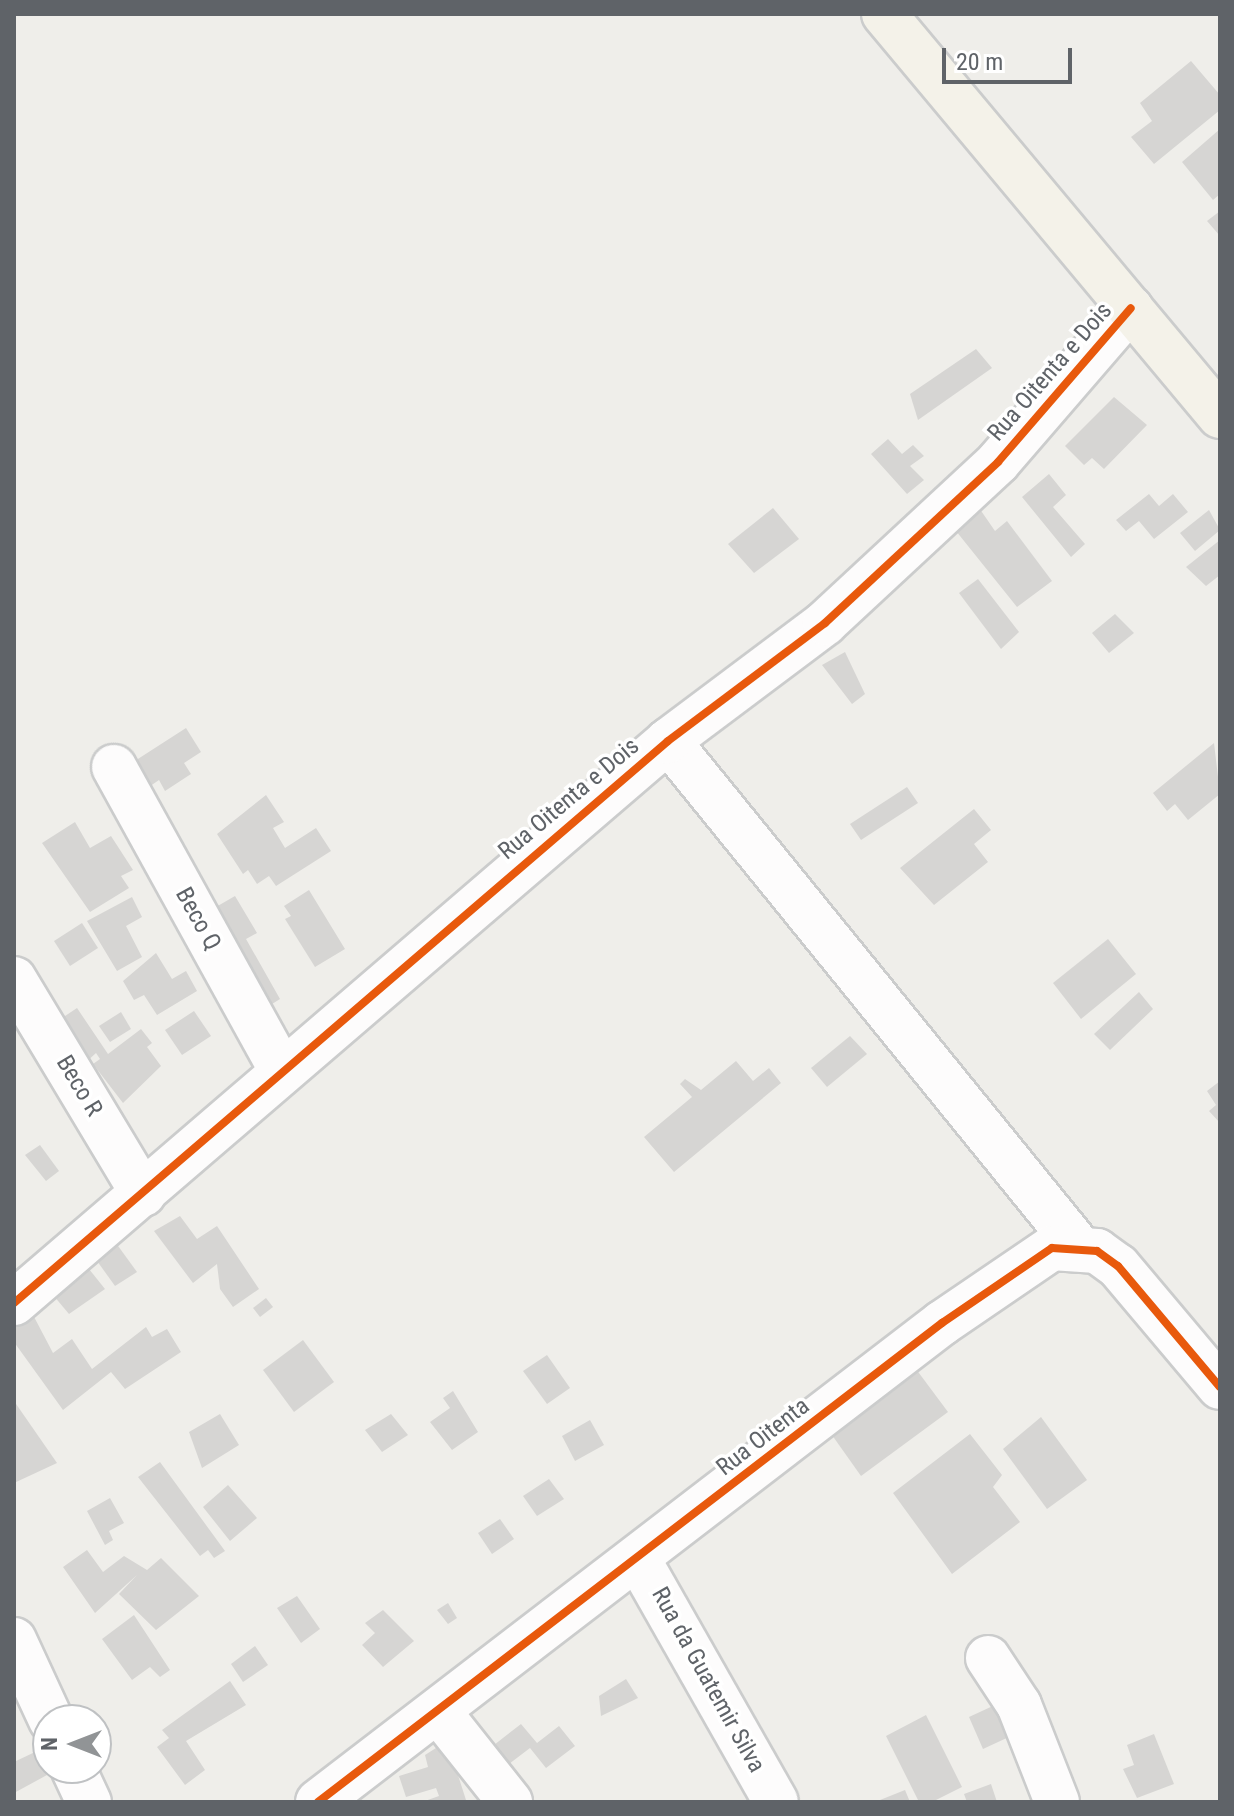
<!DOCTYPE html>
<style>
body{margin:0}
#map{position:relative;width:1234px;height:1816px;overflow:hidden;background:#efeeea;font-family:"Roboto Condensed",sans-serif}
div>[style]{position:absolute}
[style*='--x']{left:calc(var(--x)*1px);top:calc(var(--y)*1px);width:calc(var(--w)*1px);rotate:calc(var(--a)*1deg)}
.building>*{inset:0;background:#d6d5d3}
.roads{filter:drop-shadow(2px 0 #cbcccc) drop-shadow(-2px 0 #cbcccc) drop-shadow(0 2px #cbcccc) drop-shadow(0 -2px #cbcccc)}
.minor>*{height:44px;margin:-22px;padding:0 22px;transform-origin:22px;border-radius:22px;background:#fdfcfc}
.major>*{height:44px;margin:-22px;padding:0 22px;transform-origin:22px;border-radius:22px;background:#f4f2e9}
.cycleway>*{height:8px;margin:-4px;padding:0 4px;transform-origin:4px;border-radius:4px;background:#e8590c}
span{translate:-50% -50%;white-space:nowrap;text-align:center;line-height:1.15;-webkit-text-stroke:7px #fff;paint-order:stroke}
.street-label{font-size:24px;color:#5f6368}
.frame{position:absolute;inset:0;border:16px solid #5f6368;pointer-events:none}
.north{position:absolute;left:32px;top:1704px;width:80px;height:80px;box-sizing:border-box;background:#fff;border:2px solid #bfc1c3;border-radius:50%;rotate:270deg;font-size:22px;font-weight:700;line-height:32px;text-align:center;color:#5f6368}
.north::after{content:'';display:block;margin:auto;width:28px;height:36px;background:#919496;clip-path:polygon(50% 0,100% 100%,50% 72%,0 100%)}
.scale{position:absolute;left:942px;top:48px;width:130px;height:36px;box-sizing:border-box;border:4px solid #5f6368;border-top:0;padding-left:10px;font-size:24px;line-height:28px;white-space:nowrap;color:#5f6368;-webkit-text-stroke:6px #fff;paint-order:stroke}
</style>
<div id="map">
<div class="building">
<div style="clip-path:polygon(1191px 61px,1220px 95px,1220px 110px,1154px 164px,1131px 137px,1152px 121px,1140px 103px)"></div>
<div style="clip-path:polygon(1220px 129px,1220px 194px,1213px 200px,1182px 162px)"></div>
<div style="clip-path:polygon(1220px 211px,1220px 236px,1207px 221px)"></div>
<div style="clip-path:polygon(976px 349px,992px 368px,918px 420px,910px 394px)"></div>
<div style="clip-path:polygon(1114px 397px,1147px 425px,1104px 469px,1092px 458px,1084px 465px,1065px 446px)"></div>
<div style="clip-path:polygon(888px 439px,902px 454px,913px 445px,924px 456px,910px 466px,924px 480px,907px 494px,871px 454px)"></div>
<div style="clip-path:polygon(1049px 474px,1066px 495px,1053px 507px,1085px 544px,1071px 557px,1022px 497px)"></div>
<div style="clip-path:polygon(1149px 494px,1159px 506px,1173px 494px,1188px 512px,1154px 539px,1139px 521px,1126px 531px,1116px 520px)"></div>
<div style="clip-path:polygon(975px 502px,995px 531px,1007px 521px,1052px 581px,1017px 607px,952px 526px)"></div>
<div style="clip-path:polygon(773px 508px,799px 539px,754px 573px,728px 544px)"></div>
<div style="clip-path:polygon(1209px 510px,1220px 530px,1195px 551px,1180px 533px)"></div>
<div style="clip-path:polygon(1220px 540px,1220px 575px,1206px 586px,1186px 567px)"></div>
<div style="clip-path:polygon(978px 579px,1019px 632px,1001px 649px,959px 593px)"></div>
<div style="clip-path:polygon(1115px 614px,1134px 633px,1109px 653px,1092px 633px)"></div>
<div style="clip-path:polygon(845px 652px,865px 694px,852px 704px,822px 665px)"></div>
<div style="clip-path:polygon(186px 728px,201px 752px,184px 763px,191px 774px,165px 791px,159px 780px,143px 791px,127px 766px)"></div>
<div style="clip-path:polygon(1214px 743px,1220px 794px,1188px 820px,1175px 804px,1167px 811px,1153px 793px)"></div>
<div style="clip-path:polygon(907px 787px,918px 803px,861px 840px,850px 824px)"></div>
<div style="clip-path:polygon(266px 795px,284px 822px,273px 828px,285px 848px,316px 828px,331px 851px,276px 886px,269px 876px,257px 884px,248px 870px,243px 874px,217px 834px)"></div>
<div style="clip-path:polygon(974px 809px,991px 830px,974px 844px,988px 862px,934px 905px,900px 868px)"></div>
<div style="clip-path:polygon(75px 822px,90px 848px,111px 836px,133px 870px,121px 876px,129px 888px,90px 912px,42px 843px)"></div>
<div style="clip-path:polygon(309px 890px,345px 949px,315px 967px,285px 919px,291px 916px,284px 906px)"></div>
<div style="clip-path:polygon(235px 896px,257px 933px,246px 939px,280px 999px,261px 1011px,209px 911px)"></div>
<div style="clip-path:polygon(132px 897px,142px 917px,126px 926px,142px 957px,117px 971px,87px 921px)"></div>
<div style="clip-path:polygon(82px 923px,98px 948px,70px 966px,54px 941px)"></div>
<div style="clip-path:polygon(1108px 939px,1136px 974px,1081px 1019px,1053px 983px)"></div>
<div style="clip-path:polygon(156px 953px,172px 979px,186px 971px,197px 991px,157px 1015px,144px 995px,134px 1000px,123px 981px)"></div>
<div style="clip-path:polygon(1139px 992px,1153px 1009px,1110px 1050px,1094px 1034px)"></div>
<div style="clip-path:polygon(77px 1008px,108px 1054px,141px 1029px,152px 1043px,147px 1047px,161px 1066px,123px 1103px,93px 1064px,100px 1059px,96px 1053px,84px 1064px,56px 1022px)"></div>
<div style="clip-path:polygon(194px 1011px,211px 1036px,182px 1055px,165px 1030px)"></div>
<div style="clip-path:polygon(121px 1012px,131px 1029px,110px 1042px,99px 1026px)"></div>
<div style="clip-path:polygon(850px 1036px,867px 1054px,827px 1087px,811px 1068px)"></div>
<div style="clip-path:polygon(736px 1061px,753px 1081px,769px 1068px,781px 1083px,674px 1172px,644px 1137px,692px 1097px,680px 1084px,685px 1079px,701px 1090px)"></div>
<div style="clip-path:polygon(1220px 1081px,1220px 1123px,1209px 1111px,1216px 1105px,1207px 1091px)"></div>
<div style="clip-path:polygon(40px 1145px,59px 1171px,46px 1181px,25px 1155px)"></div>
<div style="clip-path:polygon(180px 1216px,197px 1239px,217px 1226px,259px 1289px,233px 1307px,220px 1289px,217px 1264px,193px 1283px,154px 1231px)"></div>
<div style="clip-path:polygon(113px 1239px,137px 1272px,115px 1286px,92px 1254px)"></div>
<div style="clip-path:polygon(85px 1264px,105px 1289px,69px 1314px,48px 1289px)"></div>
<div style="clip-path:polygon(266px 1298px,273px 1307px,260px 1317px,253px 1308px)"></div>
<div style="clip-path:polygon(32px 1313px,53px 1353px,72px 1339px,92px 1369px,146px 1327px,152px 1337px,167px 1329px,181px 1352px,125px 1389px,111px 1372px,63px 1410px,14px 1342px,14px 1327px)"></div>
<div style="clip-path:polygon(303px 1340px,334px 1382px,294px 1412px,263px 1370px)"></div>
<div style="clip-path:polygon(547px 1355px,570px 1388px,547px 1404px,523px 1371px)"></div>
<div style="clip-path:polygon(913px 1365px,948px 1412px,861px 1476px,827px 1428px)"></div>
<div style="clip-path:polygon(453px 1391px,478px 1432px,452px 1450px,430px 1422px,450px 1408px,443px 1398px)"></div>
<div style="clip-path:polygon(14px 1401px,57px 1463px,14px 1483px)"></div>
<div style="clip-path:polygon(220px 1414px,239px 1445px,202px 1468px,189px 1432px)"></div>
<div style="clip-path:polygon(391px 1414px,408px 1435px,382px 1452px,365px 1430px)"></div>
<div style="clip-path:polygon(1041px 1417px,1087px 1480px,1047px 1509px,1003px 1449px)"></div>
<div style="clip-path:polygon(590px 1420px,604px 1445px,575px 1461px,562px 1436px)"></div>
<div style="clip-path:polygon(970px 1434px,1002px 1475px,993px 1487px,1020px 1522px,952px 1574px,893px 1493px)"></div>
<div style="clip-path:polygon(160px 1462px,225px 1551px,214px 1558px,208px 1550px,200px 1556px,138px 1477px)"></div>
<div style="clip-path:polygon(549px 1479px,564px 1499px,537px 1516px,523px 1496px)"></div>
<div style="clip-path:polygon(228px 1485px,257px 1518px,230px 1541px,203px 1507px)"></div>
<div style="clip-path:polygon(110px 1498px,124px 1523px,109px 1531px,113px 1540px,105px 1545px,87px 1511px)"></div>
<div style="clip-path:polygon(500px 1519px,514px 1539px,492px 1554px,478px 1533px)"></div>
<div style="clip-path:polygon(87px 1550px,103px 1572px,124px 1556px,147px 1570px,161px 1558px,199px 1596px,156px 1630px,119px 1594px,137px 1575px,95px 1613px,63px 1567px)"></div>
<div style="clip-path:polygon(297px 1596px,320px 1629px,301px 1643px,277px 1608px)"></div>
<div style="clip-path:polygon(448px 1603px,457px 1618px,448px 1624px,437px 1610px)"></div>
<div style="clip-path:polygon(383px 1610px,414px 1641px,383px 1667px,362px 1645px,375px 1633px,365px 1623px)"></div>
<div style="clip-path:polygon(134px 1615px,170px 1670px,160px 1677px,150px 1667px,132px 1680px,102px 1639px)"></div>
<div style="clip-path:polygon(255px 1646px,268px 1665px,243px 1682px,231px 1664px)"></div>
<div style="clip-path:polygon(626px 1679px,638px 1698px,601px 1716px,599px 1696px)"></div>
<div style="clip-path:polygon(230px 1681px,246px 1705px,186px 1741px,205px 1770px,185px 1785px,157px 1747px,169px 1738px,162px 1730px)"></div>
<div style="clip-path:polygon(1008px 1699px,1024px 1730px,983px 1749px,969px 1717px)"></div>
<div style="clip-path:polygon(926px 1715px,962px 1787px,932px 1802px,919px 1802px,886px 1736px)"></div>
<div style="clip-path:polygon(521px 1724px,537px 1743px,559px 1726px,575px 1746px,546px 1768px,530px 1748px,500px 1771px,485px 1752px)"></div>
<div style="clip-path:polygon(1154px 1734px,1174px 1784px,1137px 1798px,1123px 1769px,1134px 1765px,1127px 1745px)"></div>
<div style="clip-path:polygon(447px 1741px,466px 1800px,422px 1802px,439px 1796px,436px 1788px,406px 1797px,399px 1776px,428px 1767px,425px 1755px)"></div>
<div style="clip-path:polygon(35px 1752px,47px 1775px,14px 1793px,14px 1762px)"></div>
<div style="clip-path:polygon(991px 1784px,997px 1802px,967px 1802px,964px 1794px)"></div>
<div style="clip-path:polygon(905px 1790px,910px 1802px,875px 1802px)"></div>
</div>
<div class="roads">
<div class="minor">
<div style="--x:668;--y:741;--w:650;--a:50.93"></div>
<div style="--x:114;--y:767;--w:346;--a:61.1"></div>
<div style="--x:14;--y:979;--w:251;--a:59"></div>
<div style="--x:14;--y:1303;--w:862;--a:-40.67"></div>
<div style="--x:668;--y:741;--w:196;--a:-36.9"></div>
<div style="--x:825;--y:623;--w:236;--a:-42.9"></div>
<div style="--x:998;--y:462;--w:203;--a:-49.2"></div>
<div style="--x:638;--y:1559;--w:279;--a:60.4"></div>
<div style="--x:14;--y:1640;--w:88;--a:65.2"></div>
<div style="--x:988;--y:1658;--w:56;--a:56.6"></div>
<div style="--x:1019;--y:1705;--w:104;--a:68.6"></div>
<div style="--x:438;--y:1711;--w:116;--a:51.6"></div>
<div style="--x:73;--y:1768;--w:38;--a:65"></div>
<div style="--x:318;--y:1802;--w:787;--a:-37.51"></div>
<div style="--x:942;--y:1323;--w:133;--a:-34.3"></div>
<div style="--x:1052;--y:1248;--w:45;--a:3.8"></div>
<div style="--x:1097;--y:1251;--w:26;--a:36"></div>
<div style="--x:1118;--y:1266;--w:158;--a:49.9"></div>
</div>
<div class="major">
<div style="--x:884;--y:14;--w:524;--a:50.11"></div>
</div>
</div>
<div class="cycleway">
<div style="--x:14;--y:1303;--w:862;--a:-40.67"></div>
<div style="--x:668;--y:741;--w:196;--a:-36.9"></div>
<div style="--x:825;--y:623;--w:236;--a:-42.9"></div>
<div style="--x:998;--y:462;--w:203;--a:-49.2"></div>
<div style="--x:318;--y:1802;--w:787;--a:-37.51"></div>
<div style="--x:942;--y:1323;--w:133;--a:-34.3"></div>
<div style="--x:1052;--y:1248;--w:45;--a:3.8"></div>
<div style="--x:1097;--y:1251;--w:26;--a:36"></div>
<div style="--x:1118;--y:1266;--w:158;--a:49.9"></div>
</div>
<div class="street-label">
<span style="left:1050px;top:372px;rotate:-49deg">Rua Oitenta e Dois</span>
<span style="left:569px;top:799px;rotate:-40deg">Rua Oitenta e Dois</span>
<span style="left:198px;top:919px;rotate:61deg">Beco Q</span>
<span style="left:79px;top:1086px;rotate:59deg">Beco R</span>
<span style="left:763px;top:1437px;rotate:-38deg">Rua Oitenta</span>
<span style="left:708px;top:1680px;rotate:61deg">Rua da Guatemir Silva</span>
</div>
<div class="frame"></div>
<div class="north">N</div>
<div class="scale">20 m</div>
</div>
